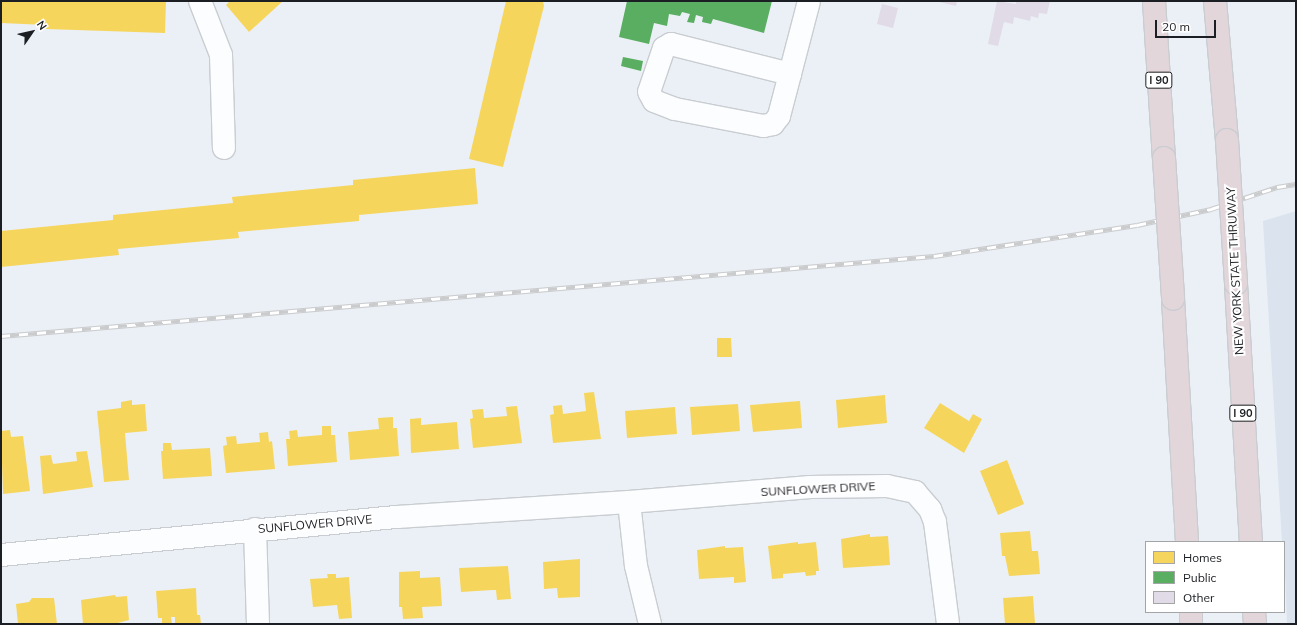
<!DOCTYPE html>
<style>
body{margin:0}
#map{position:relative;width:1297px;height:625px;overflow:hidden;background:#ebf0f6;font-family:Mulish,sans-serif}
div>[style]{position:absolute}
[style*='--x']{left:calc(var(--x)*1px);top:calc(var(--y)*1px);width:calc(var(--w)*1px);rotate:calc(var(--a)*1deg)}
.built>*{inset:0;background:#dae3ee}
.homes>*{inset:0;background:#f6d55c}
.public>*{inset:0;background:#5aae61}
.building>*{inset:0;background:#e0dbe7}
.roads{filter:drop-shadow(1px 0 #c9cdd1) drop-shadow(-1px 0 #c9cdd1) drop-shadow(0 1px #c9cdd1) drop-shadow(0 -1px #c9cdd1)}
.minor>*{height:22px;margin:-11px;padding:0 11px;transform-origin:11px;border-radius:11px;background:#fcfdfe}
.highway>*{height:22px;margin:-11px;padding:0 11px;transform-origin:11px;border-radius:11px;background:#e2d6db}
.rail>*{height:4.5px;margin-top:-2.25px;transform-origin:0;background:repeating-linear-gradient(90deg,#fff 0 9px,#cacbcc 0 18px);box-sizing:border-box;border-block:1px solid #cacbcc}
.bridges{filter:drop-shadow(1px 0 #caccd0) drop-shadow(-1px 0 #caccd0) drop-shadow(0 1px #caccd0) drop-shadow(0 -1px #caccd0)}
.highway-bridge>*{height:22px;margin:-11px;padding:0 11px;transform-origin:11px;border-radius:11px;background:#e2d6db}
span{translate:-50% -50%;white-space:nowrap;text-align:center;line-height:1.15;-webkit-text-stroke:4px #fff;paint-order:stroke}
.shield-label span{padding:1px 3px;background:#fff;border:1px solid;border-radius:3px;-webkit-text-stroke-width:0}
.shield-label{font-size:11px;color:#1b1e22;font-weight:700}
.street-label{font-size:12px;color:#1b1e22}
.frame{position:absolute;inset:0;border:2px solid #1b1e22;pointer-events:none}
.legend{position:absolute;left:1145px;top:541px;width:140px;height:72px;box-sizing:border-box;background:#fff;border:1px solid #a4a5a7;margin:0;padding:5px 7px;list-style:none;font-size:12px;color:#1b1e22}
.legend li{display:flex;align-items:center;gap:8px;height:20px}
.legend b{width:20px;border:1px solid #a4a5a7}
.north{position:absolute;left:12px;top:12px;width:40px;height:40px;-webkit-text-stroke:3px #fff;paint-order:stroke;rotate:56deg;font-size:11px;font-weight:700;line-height:16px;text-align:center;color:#1b1e22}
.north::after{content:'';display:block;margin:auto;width:14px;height:18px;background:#1b1e22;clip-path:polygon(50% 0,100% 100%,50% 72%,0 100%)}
.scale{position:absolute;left:1155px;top:20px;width:61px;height:18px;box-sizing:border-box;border:2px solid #1b1e22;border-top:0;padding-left:5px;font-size:12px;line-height:14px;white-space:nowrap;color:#1b1e22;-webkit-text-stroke:3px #fff;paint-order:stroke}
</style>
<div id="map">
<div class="built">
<div style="clip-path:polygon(1296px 211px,1296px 624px,1287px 624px,1284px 542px,1282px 542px,1263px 221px)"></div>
</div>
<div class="homes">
<div style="clip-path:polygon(1px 1px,166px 1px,165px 33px,46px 29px,46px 25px,1px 23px)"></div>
<div style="clip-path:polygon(230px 1px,283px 1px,249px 32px,226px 5px)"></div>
<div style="clip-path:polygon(506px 1px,543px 1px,544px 6px,503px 167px,469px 159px)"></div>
<div style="clip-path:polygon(475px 168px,478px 204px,359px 215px,359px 221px,238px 232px,239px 238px,118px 249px,119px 255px,1px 267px,1px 231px,113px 220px,113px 215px,233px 203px,232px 197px,353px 185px,353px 180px)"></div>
<div style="clip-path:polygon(717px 338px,731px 338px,732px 357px,717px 357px)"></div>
<div style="clip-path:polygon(594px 392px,601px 439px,553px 443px,550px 415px,554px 414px,553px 406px,562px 405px,563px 414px,586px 411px,584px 393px)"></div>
<div style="clip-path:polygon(885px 395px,887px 423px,838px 428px,836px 400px)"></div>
<div style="clip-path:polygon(132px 400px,132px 405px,145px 404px,147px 431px,125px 433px,129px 480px,104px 482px,97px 411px,121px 408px,121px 402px)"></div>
<div style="clip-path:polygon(800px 401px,802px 428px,753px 432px,750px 405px)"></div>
<div style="clip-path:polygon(940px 403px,969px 421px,973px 414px,982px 419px,964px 453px,924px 428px)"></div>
<div style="clip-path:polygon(738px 404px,740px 431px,692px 435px,690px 407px)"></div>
<div style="clip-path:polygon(517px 406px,522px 443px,473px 448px,470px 419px,473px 418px,472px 410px,483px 409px,484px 418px,507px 416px,506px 407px)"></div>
<div style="clip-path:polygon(675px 407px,677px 434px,627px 438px,625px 411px)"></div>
<div style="clip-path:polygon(393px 417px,393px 428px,397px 428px,399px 456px,350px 460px,348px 432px,379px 429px,378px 418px)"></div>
<div style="clip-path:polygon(421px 418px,421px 425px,457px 422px,459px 449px,411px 453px,410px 419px)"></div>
<div style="clip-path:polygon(322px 426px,331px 426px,331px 435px,335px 435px,337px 462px,288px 466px,286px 439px,290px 439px,289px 431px,297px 430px,298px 437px,322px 435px)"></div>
<div style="clip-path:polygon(10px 430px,11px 437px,23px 436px,30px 491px,3px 494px,1px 431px)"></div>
<div style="clip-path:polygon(268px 432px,269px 442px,272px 441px,275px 469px,226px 473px,223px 446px,227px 445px,226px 437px,236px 436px,237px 444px,260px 442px,259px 433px)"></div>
<div style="clip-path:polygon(163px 443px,171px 443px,172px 450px,210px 448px,212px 476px,163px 479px,161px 451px,163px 451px)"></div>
<div style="clip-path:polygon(87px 451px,93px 487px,43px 494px,40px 456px,51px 455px,53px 464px,77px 461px,76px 452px)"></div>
<div style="clip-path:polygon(1007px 460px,1024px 504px,998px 515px,980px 471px)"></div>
<div style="clip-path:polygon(1030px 531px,1032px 551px,1038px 551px,1040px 574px,1009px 576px,1005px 556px,1002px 556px,1000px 533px)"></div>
<div style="clip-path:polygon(870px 534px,870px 537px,888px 536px,890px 565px,843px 568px,841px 539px)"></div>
<div style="clip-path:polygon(798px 542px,798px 544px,816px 542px,819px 571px,816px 571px,816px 575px,806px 576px,805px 572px,783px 574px,783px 578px,772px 579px,768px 546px)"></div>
<div style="clip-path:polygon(725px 546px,725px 548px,743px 547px,746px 582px,734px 583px,734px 577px,699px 579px,697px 550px)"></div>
<div style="clip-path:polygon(580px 559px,580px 597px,558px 598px,557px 588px,544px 589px,543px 562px)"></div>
<div style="clip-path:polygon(508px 566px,511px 599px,497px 600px,496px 590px,492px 590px,461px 592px,459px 568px)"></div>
<div style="clip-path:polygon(420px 571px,420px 578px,440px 577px,442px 606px,422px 607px,423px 618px,403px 619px,402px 607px,399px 607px,399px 572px)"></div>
<div style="clip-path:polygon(327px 574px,336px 574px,336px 578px,349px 577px,352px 618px,339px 619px,337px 605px,313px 607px,310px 579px,328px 578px)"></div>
<div style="clip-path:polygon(196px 588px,197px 615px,200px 615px,201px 624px,175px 624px,175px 617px,171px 617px,172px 624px,162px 624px,162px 618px,158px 618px,156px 591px)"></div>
<div style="clip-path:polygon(115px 595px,116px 597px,127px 596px,129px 620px,114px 624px,83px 624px,81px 600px)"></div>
<div style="clip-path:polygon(1033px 596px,1035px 624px,1005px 624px,1003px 598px)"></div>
<div style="clip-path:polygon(32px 598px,54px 598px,57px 624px,18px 624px,16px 604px,29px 602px)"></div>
</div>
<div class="public">
<div style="clip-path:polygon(627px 1px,772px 1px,764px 33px,713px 19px,711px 24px,702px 22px,703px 17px,696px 15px,694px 23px,687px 22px,690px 14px,682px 12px,680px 16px,669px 14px,667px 26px,654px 23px,649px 44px,619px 37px)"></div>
<div style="clip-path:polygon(623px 57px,643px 61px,641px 71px,621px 66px)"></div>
</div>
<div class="building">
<div style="clip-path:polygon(935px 1px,957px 1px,956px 6px)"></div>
<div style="clip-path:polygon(997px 1px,1016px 4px,1016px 1px,1050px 1px,1047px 14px,1039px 13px,1038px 18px,1031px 16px,1030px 21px,1014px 17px,1013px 24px,1004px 22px,998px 46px,988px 44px)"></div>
<div style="clip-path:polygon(882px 4px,898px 8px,893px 28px,877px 24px)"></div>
</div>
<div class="roads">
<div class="minor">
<div style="--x:200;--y:1;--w:58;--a:68.7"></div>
<div style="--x:221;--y:55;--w:93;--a:88.2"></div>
<div style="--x:790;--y:74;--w:123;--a:-165.9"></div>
<div style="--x:671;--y:44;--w:8;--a:150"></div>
<div style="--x:664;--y:48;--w:46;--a:108.8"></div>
<div style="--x:649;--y:92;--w:10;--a:61"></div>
<div style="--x:654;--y:101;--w:22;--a:21"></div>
<div style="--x:675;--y:109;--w:90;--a:10.9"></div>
<div style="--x:763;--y:126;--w:10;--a:-11"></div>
<div style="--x:773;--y:124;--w:10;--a:-53"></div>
<div style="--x:779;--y:116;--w:43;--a:-75.3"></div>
<div style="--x:790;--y:74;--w:75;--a:-75.4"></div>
<div style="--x:629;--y:502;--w:64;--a:83.8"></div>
<div style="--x:636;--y:566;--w:60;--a:76.4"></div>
<div style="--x:255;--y:529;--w:95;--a:88.2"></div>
<div style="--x:1;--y:555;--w:398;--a:-5.5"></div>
<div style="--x:397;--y:517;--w:232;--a:-3.7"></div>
<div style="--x:629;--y:502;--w:182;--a:-4.7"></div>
<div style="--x:810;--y:487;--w:77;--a:-0.7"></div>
<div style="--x:887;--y:486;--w:29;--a:12"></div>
<div style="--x:915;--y:492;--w:23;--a:49"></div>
<div style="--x:930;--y:509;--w:14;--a:69"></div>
<div style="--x:935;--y:522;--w:103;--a:82.7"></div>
</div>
<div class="highway">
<div style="--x:1154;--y:1;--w:157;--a:86.4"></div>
<div style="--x:1215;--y:1;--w:140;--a:85.1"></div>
<div style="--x:1236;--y:284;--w:258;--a:86.7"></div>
<div style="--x:1173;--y:299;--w:243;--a:86.7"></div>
<div style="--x:1191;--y:612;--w:12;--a:90"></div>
<div style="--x:1254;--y:612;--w:12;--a:85"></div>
</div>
</div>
<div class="rail">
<div style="--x:1;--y:336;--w:936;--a:-4.9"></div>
<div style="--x:934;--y:256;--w:205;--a:-8.7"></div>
<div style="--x:1137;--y:225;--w:76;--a:-12.2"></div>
<div style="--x:1211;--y:209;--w:70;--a:-18.4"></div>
<div style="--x:1277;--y:187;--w:19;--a:-9"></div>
</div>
<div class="bridges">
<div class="highway-bridge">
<div style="--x:1227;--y:140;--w:144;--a:86.4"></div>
<div style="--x:1164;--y:158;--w:141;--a:86.3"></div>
</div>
</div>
<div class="shield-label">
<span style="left:1159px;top:80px">I 90</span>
<span style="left:1243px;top:413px">I 90</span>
</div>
<div class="street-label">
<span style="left:1235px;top:271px;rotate:-93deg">NEW YORK STATE THRUWAY</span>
<span style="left:818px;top:489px;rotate:-3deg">SUNFLOWER DRIVE</span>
<span style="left:315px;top:524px;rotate:-5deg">SUNFLOWER DRIVE</span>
</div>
<div class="frame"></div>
<ul class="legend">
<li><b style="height:11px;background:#f6d55c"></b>Homes</li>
<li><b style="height:11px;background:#5aae61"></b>Public</li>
<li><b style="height:11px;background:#e0dbe7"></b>Other</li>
</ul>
<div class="north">N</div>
<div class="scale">20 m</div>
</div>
